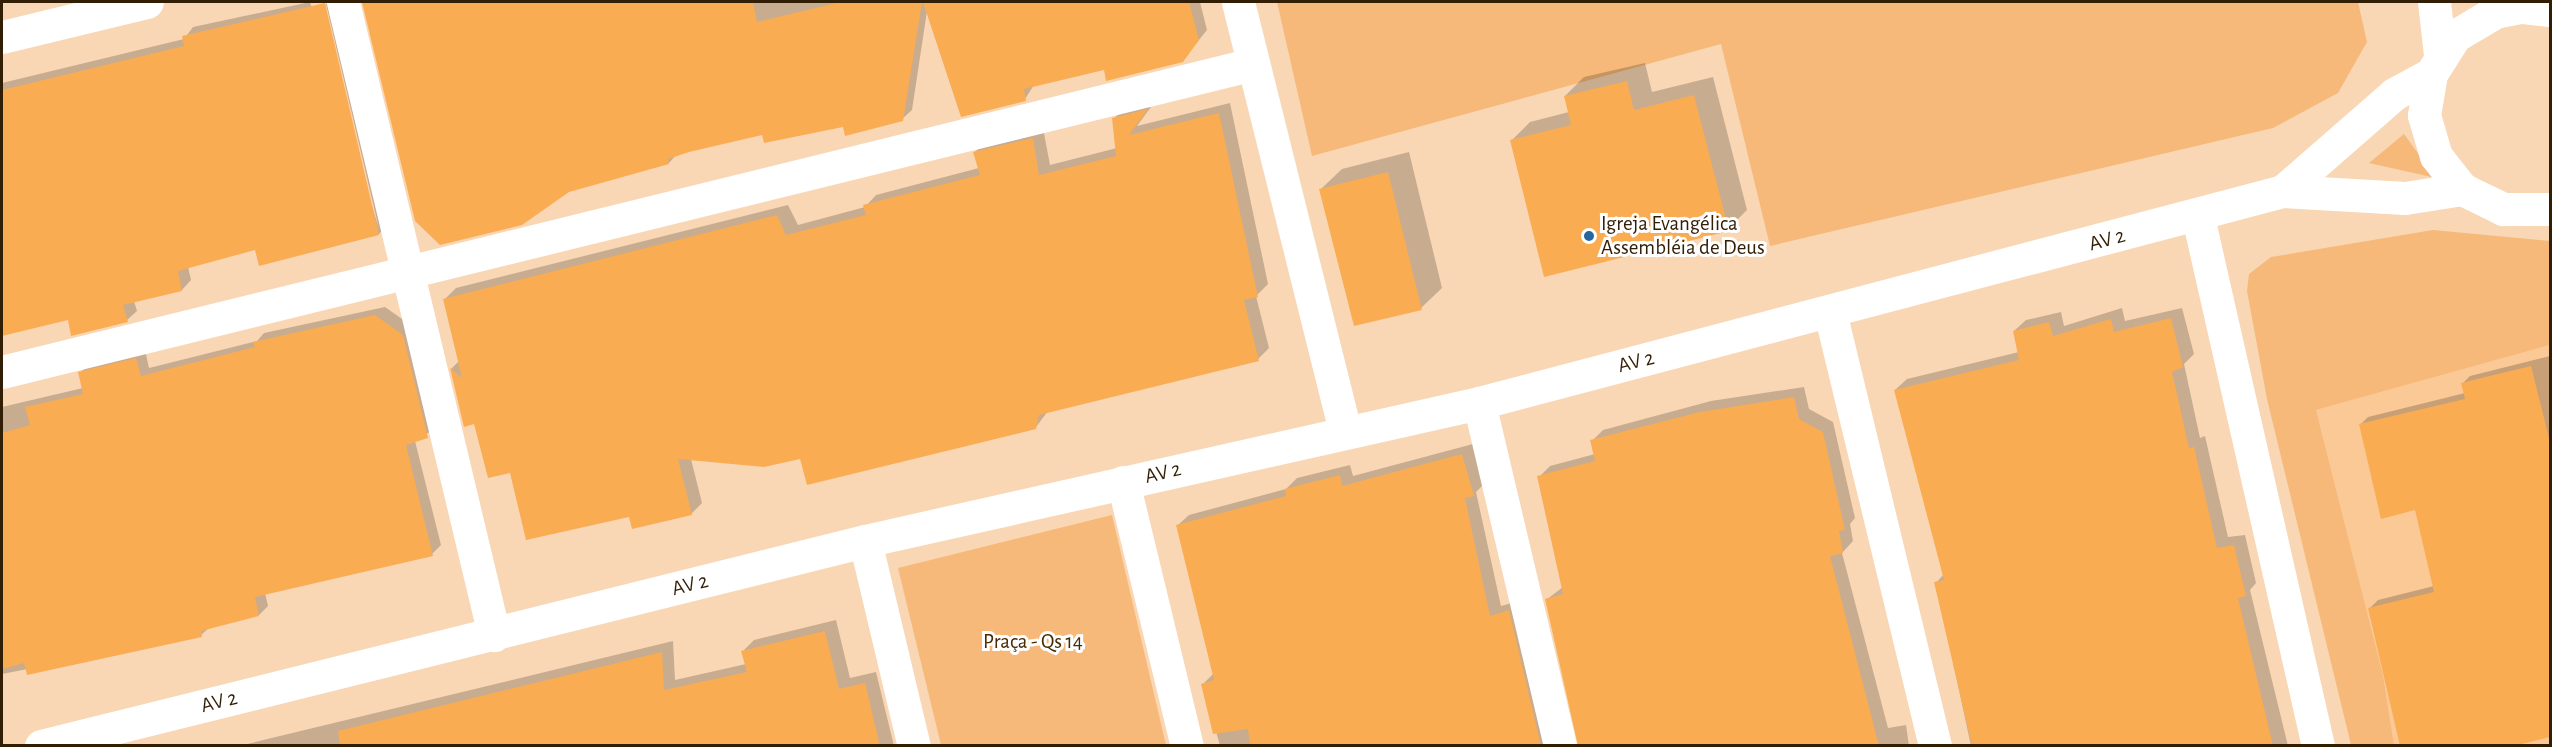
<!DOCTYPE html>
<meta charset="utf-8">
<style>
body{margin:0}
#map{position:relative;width:2552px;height:747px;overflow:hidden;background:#f9d7b5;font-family:"Alegreya Sans",sans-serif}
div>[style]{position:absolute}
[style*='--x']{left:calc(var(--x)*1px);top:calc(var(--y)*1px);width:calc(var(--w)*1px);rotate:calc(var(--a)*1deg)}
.built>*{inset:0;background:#fac996}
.green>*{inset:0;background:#f7b979}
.shadow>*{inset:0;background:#0003}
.building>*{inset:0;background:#faac53}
.minor>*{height:33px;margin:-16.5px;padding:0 16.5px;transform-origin:16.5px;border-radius:16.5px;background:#fff}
.tertiary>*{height:33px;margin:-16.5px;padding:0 16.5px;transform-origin:16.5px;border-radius:16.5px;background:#fff}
.dots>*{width:16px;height:16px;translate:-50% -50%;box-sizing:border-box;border:3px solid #fff;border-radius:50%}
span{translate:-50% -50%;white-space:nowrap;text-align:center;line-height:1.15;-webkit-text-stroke:6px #fff;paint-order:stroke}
.poi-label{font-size:21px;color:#321d05}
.left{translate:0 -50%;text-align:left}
.street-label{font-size:21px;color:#321d05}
.park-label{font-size:21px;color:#482a03}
.frame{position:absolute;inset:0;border:3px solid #321d05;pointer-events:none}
</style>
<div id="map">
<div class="built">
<div style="clip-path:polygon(2550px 345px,2550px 745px,2394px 745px,2383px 675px,2316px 410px)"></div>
</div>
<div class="green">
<div style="clip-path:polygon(1277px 2px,2358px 2px,2367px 42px,2338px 93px,2273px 128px,1770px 246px,1721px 44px,1312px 156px)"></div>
<div style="clip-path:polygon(2404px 134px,2436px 178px,2369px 163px)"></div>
<div style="clip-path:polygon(2433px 230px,2550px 241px,2550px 345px,2316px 410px,2383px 675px,2394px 745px,2351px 745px,2267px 399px,2247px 291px,2249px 274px,2271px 257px)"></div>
<div style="clip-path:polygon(1112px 515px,1166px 745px,941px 745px,898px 568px)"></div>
</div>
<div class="shadow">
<div style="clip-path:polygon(310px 2px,379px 229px,326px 4px,333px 2px,388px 224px,379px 234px,257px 248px,188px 267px,191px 280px,182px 290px,134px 301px,137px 311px,127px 320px,69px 319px,2px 335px,2px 83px,184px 39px,193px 27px)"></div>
<div style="clip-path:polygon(364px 2px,1200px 2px,1207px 30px,1182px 61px,1105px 68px,1034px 85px,1025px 99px,927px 11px,912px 110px,902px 119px,763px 133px,677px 154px,669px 163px,416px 221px)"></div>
<div style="clip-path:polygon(1645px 63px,1652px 92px,1713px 77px,1747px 210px,1728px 229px,1512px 140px,1530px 122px,1569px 112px,1565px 96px,1584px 77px)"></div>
<div style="clip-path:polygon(1156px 100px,1137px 126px,1230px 103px,1268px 284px,1256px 296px,1269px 348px,1258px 359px,1048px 411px,1036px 427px,801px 457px,691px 459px,702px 503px,691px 514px,630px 515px,512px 471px,475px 422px,465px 426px,451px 369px,460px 360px,445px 299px,456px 288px,788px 205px,798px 225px,865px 207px,876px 195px,979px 168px,974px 153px,985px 142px,1043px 128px,1050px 165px,1117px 148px,1114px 119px,1125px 107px)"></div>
<div style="clip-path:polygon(1409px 152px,1442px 288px,1421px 308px,1321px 189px,1342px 169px)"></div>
<div style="clip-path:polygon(385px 307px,412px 326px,436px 428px,415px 441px,441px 545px,432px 554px,265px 593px,268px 606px,259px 615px,210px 627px,201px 635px,2px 674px,2px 407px,83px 388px,80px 373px,89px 364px,145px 350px,149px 368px,257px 341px,264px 333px)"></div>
<div style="clip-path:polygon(2122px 308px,2125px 321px,2182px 308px,2194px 354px,2184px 364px,2200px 438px,2205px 436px,2228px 537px,2245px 535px,2256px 583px,2250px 590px,2288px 746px,1971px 746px,1936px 583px,1944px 574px,1895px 390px,1907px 379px,2019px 352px,2014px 331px,2026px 320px,2061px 312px,2064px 326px)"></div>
<div style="clip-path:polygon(2550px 356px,2550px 735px,2507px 746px,2370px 608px,2378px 600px,2434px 586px,2417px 508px,2360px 425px,2368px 417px,2465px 393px,2462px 384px,2470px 376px)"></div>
<div style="clip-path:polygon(1804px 387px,1809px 409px,1833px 422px,1855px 518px,1850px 524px,1853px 541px,1842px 553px,1888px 728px,1906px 725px,1909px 746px,1580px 746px,1546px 600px,1563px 587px,1539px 477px,1550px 466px,1595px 454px,1592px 441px,1603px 430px,1711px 401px)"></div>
<div style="clip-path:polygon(1473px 444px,1484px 484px,1476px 492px,1501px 606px,1519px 601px,1558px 746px,1220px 746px,1203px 684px,1214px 673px,1178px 525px,1189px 515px,1286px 489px,1297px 478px,1350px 465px,1353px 476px)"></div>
<div style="clip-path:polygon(836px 620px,850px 678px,876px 672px,894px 746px,239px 746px,673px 641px,675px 680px,746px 664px,743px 651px,754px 640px)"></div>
</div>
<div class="building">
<div style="clip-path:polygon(362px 2px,753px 2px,757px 22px,841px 2px,922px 2px,903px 121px,845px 136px,843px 127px,764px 143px,762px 135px,689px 152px,668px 159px,669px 164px,569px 192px,522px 225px,440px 245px,415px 221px)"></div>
<div style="clip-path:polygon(923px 2px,1189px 2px,1199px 40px,1183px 62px,1106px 81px,1104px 70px,1024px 89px,1026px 101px,961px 117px)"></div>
<div style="clip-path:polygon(325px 3px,379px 235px,259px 266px,255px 250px,178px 271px,182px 291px,123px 305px,128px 322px,71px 336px,68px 320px,2px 336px,2px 90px,184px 46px,182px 36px)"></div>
<div style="clip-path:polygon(1627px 81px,1634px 110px,1694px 95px,1729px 231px,1544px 277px,1510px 140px,1571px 125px,1564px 96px)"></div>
<div style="clip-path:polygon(1148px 109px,1129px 135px,1219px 113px,1258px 297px,1244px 300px,1259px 361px,1039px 415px,1036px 429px,807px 485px,800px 459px,764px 467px,678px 459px,692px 515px,632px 529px,629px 517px,526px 540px,510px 473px,488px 478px,474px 424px,464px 427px,450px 368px,462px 378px,443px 299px,777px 215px,786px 235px,866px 215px,863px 205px,980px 175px,973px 152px,1033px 138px,1039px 175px,1116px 156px,1112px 118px)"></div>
<div style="clip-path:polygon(1388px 172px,1422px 310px,1354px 326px,1319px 189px)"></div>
<div style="clip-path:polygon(375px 315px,403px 335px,428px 438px,406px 445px,433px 556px,255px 597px,259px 616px,201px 631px,202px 637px,27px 675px,24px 663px,2px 669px,2px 433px,30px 425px,25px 407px,83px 394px,78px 372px,136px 358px,141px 376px,255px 347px,253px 342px)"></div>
<div style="clip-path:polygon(2171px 318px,2183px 367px,2172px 372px,2189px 448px,2194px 447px,2217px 548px,2234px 545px,2246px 596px,2238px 598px,2273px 746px,1972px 746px,1934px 582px,1944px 580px,1894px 390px,2019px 360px,2013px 331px,2049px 322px,2053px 336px,2111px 319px,2114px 332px)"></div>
<div style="clip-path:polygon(2531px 366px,2550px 442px,2550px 737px,2514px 746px,2400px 746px,2368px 608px,2434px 592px,2415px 510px,2381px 519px,2359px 424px,2465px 399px,2461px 383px)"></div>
<div style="clip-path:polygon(1794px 397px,1799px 419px,1823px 432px,1845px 530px,1839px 531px,1843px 553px,1830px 556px,1879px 746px,1578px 746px,1545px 599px,1563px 594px,1537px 476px,1595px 461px,1590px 440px,1700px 412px)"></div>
<div style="clip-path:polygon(1462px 454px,1474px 496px,1465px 498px,1490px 616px,1509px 610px,1541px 746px,1250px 746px,1248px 729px,1213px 734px,1201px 684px,1214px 680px,1176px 525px,1286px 496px,1285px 489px,1340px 475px,1342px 486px)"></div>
<div style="clip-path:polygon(825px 631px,839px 689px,865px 683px,880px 746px,340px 746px,338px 731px,662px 652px,664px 690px,747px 672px,741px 651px)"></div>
</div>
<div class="minor">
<div style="--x:343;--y:2;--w:651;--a:76.58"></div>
<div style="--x:1238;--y:2;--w:443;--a:76"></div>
<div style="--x:2;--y:37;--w:149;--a:-13.6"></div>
<div style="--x:2198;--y:217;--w:542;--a:77.22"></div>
<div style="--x:1830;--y:312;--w:447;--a:76.4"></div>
<div style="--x:2;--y:372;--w:1288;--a:-13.83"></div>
<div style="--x:1479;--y:403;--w:352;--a:76.7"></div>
<div style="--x:1123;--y:482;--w:272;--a:76.4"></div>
<div style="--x:865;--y:541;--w:211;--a:76.6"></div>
</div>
<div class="tertiary">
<div style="--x:2434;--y:2;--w:53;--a:83.5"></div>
<div style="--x:2550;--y:10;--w:30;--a:-174"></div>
<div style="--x:2520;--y:7;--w:25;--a:169"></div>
<div style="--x:2495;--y:12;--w:47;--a:149"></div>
<div style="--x:2455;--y:36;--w:45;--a:122.3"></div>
<div style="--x:2431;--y:74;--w:42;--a:99.7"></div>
<div style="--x:2424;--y:115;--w:43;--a:73.7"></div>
<div style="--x:2436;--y:156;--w:42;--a:51.8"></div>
<div style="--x:2462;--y:189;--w:46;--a:26"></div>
<div style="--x:2503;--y:209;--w:47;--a:0"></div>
<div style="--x:2283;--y:191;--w:147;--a:-41.1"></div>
<div style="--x:2394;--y:94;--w:42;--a:-28.4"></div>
<div style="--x:41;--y:746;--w:849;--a:-13.97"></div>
<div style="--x:865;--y:541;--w:629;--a:-12.67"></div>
<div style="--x:1479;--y:403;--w:831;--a:-14.77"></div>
<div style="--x:2283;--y:191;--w:122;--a:3.3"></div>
<div style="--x:2405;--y:198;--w:58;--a:-9"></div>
</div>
<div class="dots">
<div style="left:1589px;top:236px;background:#26689e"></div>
</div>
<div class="poi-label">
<span class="left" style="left:1601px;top:236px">Igreja Evangélica<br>Assembléia de Deus</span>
</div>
<div class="street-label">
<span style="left:2107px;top:240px;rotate:-15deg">AV 2</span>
<span style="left:1636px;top:362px;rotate:-14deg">AV 2</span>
<span style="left:1163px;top:473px;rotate:-13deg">AV 2</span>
<span style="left:690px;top:585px;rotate:-14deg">AV 2</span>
<span style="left:219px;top:702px;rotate:-14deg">AV 2</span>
</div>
<div class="park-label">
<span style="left:1033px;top:642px">Praça - Qs 14</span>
</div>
<div class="frame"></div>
</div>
